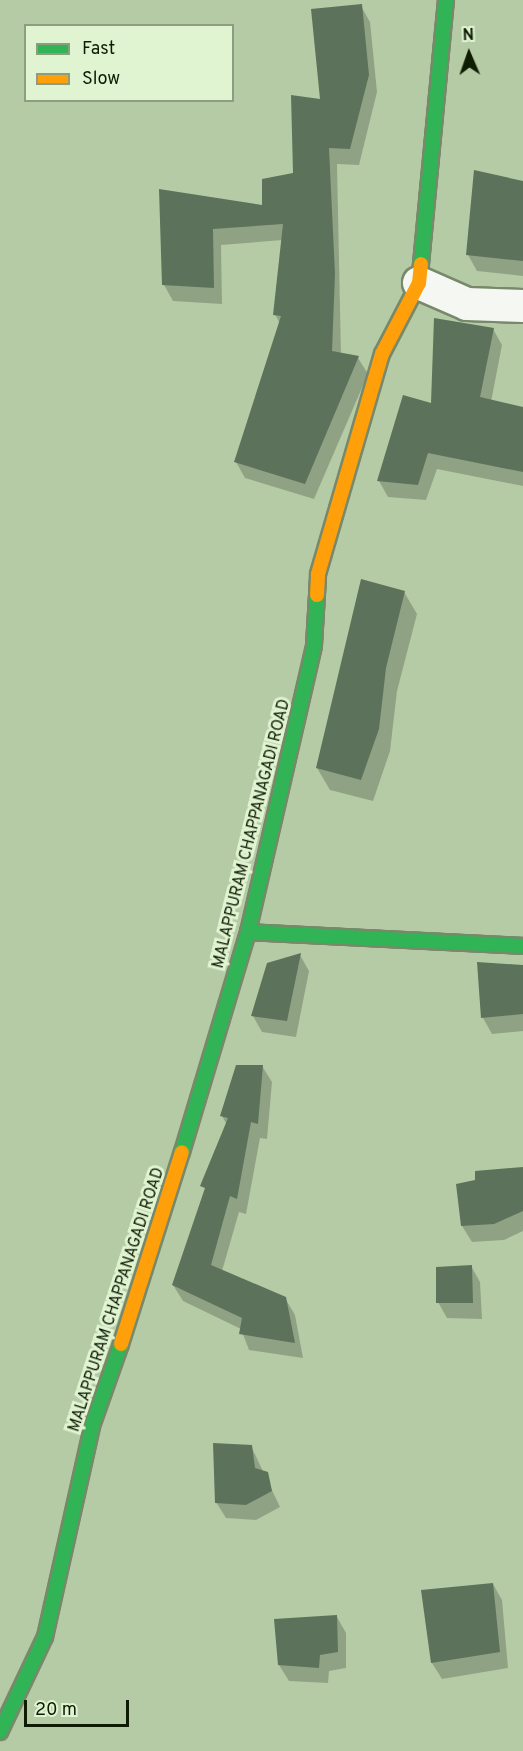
<!DOCTYPE html>
<style>
body{margin:0}
#map{position:relative;width:523px;height:1751px;overflow:hidden;background:#b5cba5;font-family:Overpass,sans-serif}
div>[style]{position:absolute}
[style*='--x']{left:calc(var(--x)*1px);top:calc(var(--y)*1px);width:calc(var(--w)*1px);rotate:calc(var(--a)*1deg)}
.shadow>*{inset:0;background:#0003}
.building>*{inset:0;background:#5c725b}
.roads{filter:drop-shadow(2px 0 #78886b) drop-shadow(-2px 0 #78886b) drop-shadow(0 2px #78886b) drop-shadow(0 -2px #78886b)}
.street>*{height:32px;margin:-16px;padding:0 16px;transform-origin:16px;border-radius:16px;background:#f4f7f2}
.fast>*{height:14px;margin:-7px;padding:0 7px;transform-origin:7px;border-radius:7px;background:#30b455}
.slow>*{height:14px;margin:-7px;padding:0 7px;transform-origin:7px;border-radius:7px;background:#ff9f0a}
span{translate:-50% -50%;white-space:nowrap;text-align:center;line-height:1.15;-webkit-text-stroke:6px #e0f4d2;paint-order:stroke}
.street-label{font-size:16px;color:#0e1c03}
.legend{position:absolute;left:24px;top:24px;width:210px;height:78px;box-sizing:border-box;background:#e0f4d2;border:2px solid #8c9e7f;margin:0;padding:8px 10px;list-style:none;font-size:18px;color:#0e1c03}
.legend li{display:flex;align-items:center;gap:12px;height:30px}
.legend b{width:30px;border:2px solid #8c9e7f}
.north{position:absolute;left:439px;top:24px;width:60px;height:60px;-webkit-text-stroke:4px #e0f4d2;paint-order:stroke;rotate:358deg;font-size:16px;font-weight:700;line-height:24px;text-align:center;color:#0e1c03}
.north::after{content:'';display:block;margin:auto;width:21px;height:27px;background:#0e1c03;clip-path:polygon(50% 0,100% 100%,50% 72%,0 100%)}
.scale{position:absolute;left:24px;top:1700px;width:105px;height:27px;box-sizing:border-box;border:3px solid #0e1c03;border-top:0;padding-left:8px;font-size:18px;line-height:21px;white-space:nowrap;color:#0e1c03;-webkit-text-stroke:4px #e0f4d2;paint-order:stroke}
</style>
<div id="map">
<div class="shadow">
<div style="clip-path:polygon(361px 6px,370px 22px,377px 92px,359px 165px,337px 164px,341px 354px,358px 358px,368px 374px,314px 499px,245px 478px,236px 462px,280px 324px,275px 314px,283px 240px,221px 245px,222px 304px,173px 301px,164px 285px,161px 191px,264px 207px,295px 174px)"></div>
<div style="clip-path:polygon(523px 182px,523px 276px,477px 271px,468px 255px)"></div>
<div style="clip-path:polygon(493px 329px,502px 345px,491px 402px,523px 409px,523px 486px,437px 469px,426px 500px,388px 497px,379px 481px)"></div>
<div style="clip-path:polygon(404px 592px,417px 614px,397px 691px,390px 751px,373px 801px,330px 790px,317px 768px)"></div>
<div style="clip-path:polygon(300px 955px,309px 971px,296px 1037px,262px 1032px,253px 1016px)"></div>
<div style="clip-path:polygon(478px 964px,523px 966px,523px 1031px,492px 1034px,483px 1018px)"></div>
<div style="clip-path:polygon(262px 1066px,272px 1082px,267px 1139px,260px 1138px,246px 1214px,239px 1212px,222px 1271px,285px 1298px,295px 1315px,303px 1358px,249px 1350px,241px 1329px,183px 1301px,173px 1285px,227px 1125px,222px 1116px)"></div>
<div style="clip-path:polygon(523px 1169px,523px 1231px,504px 1240px,472px 1242px,462px 1226px)"></div>
<div style="clip-path:polygon(471px 1266px,480px 1282px,482px 1319px,447px 1318px,438px 1302px)"></div>
<div style="clip-path:polygon(251px 1446px,280px 1507px,256px 1520px,226px 1518px,216px 1502px)"></div>
<div style="clip-path:polygon(493px 1584px,502px 1600px,508px 1668px,442px 1679px,432px 1663px)"></div>
<div style="clip-path:polygon(337px 1617px,346px 1633px,346px 1668px,329px 1671px,328px 1683px,289px 1681px,279px 1665px)"></div>
</div>
<div class="building">
<div style="clip-path:polygon(362px 4px,369px 75px,350px 149px,329px 148px,335px 274px,332px 351px,359px 356px,305px 484px,234px 462px,281px 316px,273px 315px,283px 224px,213px 229px,214px 288px,162px 285px,159px 189px,262px 205px,262px 179px,293px 173px,291px 95px,320px 99px,311px 9px)"></div>
<div style="clip-path:polygon(474px 170px,523px 181px,523px 261px,466px 255px)"></div>
<div style="clip-path:polygon(434px 318px,494px 328px,480px 397px,523px 407px,523px 472px,428px 453px,418px 485px,377px 481px,403px 395px,431px 403px)"></div>
<div style="clip-path:polygon(361px 579px,405px 591px,386px 668px,379px 729px,361px 780px,316px 768px)"></div>
<div style="clip-path:polygon(301px 953px,287px 1021px,251px 1016px,267px 963px)"></div>
<div style="clip-path:polygon(477px 962px,523px 965px,523px 1014px,481px 1018px)"></div>
<div style="clip-path:polygon(236px 1065px,263px 1065px,258px 1124px,251px 1122px,237px 1199px,230px 1196px,211px 1265px,286px 1297px,295px 1343px,239px 1334px,242px 1318px,172px 1285px,205px 1188px,200px 1186px,228px 1118px,220px 1116px)"></div>
<div style="clip-path:polygon(523px 1167px,523px 1211px,494px 1224px,461px 1226px,456px 1184px,475px 1180px,475px 1171px)"></div>
<div style="clip-path:polygon(472px 1265px,473px 1303px,436px 1303px,436px 1267px)"></div>
<div style="clip-path:polygon(213px 1443px,252px 1445px,255px 1468px,268px 1472px,272px 1491px,246px 1505px,215px 1503px)"></div>
<div style="clip-path:polygon(493px 1583px,500px 1652px,431px 1663px,421px 1590px)"></div>
<div style="clip-path:polygon(337px 1615px,338px 1652px,320px 1655px,319px 1668px,278px 1665px,274px 1619px)"></div>
</div>
<div class="roads">
<div class="street">
<div style="--x:419;--y:283;--w:52;--a:23.6"></div>
<div style="--x:467;--y:304;--w:56;--a:2"></div>
</div>
<div class="fast">
<div style="--x:421;--y:264;--w:265;--a:-84.6"></div>
<div style="--x:248;--y:932;--w:275;--a:2.9"></div>
<div style="--x:182;--y:1152;--w:230;--a:-73.3"></div>
<div style="--x:248;--y:932;--w:294;--a:-77"></div>
<div style="--x:314;--y:645;--w:50;--a:-86.6"></div>
<div style="--x:0;--y:1732;--w:105;--a:-64.7"></div>
<div style="--x:45;--y:1637;--w:216;--a:-77.4"></div>
<div style="--x:92;--y:1426;--w:87;--a:-70.5"></div>
</div>
<div class="slow">
<div style="--x:317;--y:595;--w:21;--a:-87"></div>
<div style="--x:318;--y:574;--w:229;--a:-73.8"></div>
<div style="--x:382;--y:354;--w:80;--a:-62.5"></div>
<div style="--x:419;--y:283;--w:19;--a:-84"></div>
<div style="--x:121;--y:1344;--w:201;--a:-72.4"></div>
</div>
</div>
<div class="street-label">
<span style="left:252px;top:834px;rotate:-76deg">MALAPPURAM CHAPPANAGADI ROAD</span>
<span style="left:117px;top:1300px;rotate:-72deg">MALAPPURAM CHAPPANAGADI ROAD</span>
</div>
<ul class="legend">
<li><b style="height:8px;background:#30b455"></b>Fast</li>
<li><b style="height:8px;background:#ff9f0a"></b>Slow</li>
</ul>
<div class="north">N</div>
<div class="scale">20 m</div>
</div>
